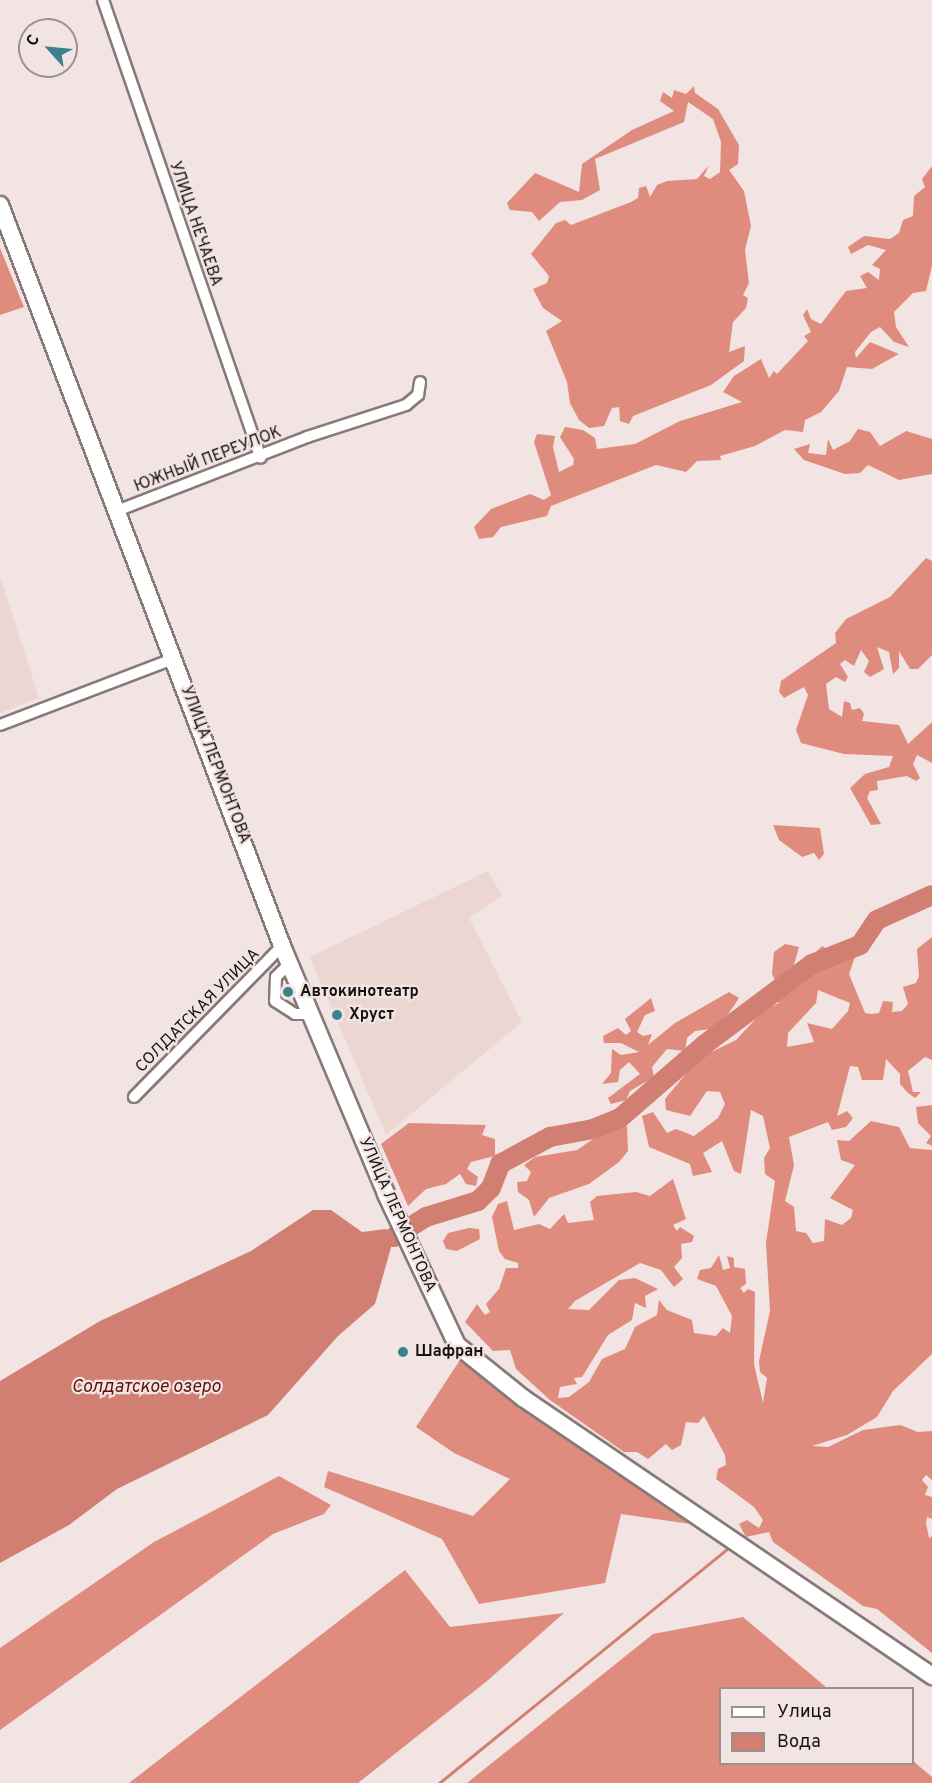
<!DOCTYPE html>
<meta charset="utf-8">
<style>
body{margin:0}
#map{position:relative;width:932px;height:1783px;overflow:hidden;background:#f2e4e2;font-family:Overpass,sans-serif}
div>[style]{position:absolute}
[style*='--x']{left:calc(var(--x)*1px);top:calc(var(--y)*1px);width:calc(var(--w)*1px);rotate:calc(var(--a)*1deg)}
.built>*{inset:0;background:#ecd6d2}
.forest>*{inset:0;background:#df8b7e}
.water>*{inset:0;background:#d27f73}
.stream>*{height:3px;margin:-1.5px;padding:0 1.5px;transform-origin:1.5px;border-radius:1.5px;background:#d27f73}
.river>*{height:20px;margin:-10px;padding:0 10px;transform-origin:10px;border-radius:10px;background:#d27f73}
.roads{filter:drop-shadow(2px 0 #867a78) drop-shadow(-2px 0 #867a78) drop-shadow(0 2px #867a78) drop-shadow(0 -2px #867a78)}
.street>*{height:10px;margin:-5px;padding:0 5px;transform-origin:5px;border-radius:5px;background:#fff}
.primary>*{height:16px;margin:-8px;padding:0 8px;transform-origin:8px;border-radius:8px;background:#fff}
.dots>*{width:16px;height:16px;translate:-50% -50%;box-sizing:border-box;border:3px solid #f2e4e2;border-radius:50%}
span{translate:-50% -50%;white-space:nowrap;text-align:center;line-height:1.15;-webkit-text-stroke:4.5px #f2e4e2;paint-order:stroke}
.street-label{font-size:16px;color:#171212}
.poi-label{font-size:16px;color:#171212;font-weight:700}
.left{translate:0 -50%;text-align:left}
.water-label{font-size:18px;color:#5d120c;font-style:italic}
.legend{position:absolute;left:719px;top:1687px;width:195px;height:78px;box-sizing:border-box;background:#f2e4e2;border:2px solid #9a908f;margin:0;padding:8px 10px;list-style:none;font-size:18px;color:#171212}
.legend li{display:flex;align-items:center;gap:12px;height:30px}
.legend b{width:30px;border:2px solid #9a908f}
.north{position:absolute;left:18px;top:18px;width:60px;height:60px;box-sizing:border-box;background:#f2e4e2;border:2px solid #9a908f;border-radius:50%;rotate:297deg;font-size:16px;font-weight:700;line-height:24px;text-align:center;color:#171212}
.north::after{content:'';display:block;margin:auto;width:21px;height:27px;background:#3c828d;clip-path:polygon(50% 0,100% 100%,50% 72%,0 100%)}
</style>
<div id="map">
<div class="built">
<div style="clip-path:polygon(0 576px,39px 698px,0 713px)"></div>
<div style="clip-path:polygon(488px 871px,502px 896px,469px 918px,522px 1022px,386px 1135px,310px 957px)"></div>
</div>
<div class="forest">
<div style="clip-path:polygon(694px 86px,695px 93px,718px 109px,739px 145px,738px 164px,729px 170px,744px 191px,751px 226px,745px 250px,749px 283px,743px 295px,748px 298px,746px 308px,733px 322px,729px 352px,745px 346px,744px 361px,711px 385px,633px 416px,629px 424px,620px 421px,619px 407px,612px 408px,604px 426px,589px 428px,579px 420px,570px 403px,567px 382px,546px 331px,562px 321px,543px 308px,533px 289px,547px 283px,549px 276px,531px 254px,556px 223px,565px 220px,571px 225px,631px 202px,638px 198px,639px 188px,646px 186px,650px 197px,657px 185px,667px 181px,697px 179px,709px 165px,704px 176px,710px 179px,720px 172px,721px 142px,713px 119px,688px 102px,684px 122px,595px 159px,600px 190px,582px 200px,560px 202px,539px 221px,532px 212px,510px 210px,507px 203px,535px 173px,579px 192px,582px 164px,632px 130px,674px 111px,660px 101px,663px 92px,672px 98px,674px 90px,686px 94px)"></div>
<div style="clip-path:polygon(932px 166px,932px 266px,926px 291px,913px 293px,894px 312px,896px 327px,909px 347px,894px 342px,880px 327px,871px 332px,855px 352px,856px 358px,870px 342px,899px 354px,872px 369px,847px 367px,839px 391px,821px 412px,805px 420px,803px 432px,785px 430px,755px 446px,720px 456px,721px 460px,697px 461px,686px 472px,656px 465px,551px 506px,547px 516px,501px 527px,493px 537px,479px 539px,474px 527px,491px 509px,530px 494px,544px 500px,551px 495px,534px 442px,537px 434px,555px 436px,553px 447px,559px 472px,573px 465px,574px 459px,560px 437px,565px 427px,583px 430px,595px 438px,597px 449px,635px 444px,680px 421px,742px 402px,723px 392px,734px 376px,761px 359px,769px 378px,774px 371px,777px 374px,808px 341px,804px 336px,811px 332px,803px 315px,807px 309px,811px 319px,821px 324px,846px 291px,867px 288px,860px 276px,868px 272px,879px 280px,880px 269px,872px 265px,886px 250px,868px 245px,851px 254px,848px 247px,864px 236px,890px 239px,899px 233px,903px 220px,913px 216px,914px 196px,925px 187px,922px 179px)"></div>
<div style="clip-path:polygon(0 248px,24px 307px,0 315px)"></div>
<div style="clip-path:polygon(858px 429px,870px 432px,880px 446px,906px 431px,932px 439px,932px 474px,899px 480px,868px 465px,860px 473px,845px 474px,804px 460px,794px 449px,810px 444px,808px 453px,826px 455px,828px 439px,833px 450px,850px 441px)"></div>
<div style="clip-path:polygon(926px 558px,932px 561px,932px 655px,918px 669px,910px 669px,899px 651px,899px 668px,893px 674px,889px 652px,877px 647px,884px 669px,870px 677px,864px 672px,869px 661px,861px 650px,854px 666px,845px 660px,840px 664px,848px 677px,845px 682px,836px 677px,826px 684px,829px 709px,842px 717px,844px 701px,850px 703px,852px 710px,860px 708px,864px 714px,862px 721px,899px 725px,908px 744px,932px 722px,932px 763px,917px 755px,913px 764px,920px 778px,916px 781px,907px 776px,877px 781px,878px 790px,870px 791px,867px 798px,881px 824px,871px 825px,850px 788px,865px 774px,889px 767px,893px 756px,844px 754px,801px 743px,796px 730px,808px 695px,804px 687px,784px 698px,779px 692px,781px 681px,836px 643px,835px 633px,846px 619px,890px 597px)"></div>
<div style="clip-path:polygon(773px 825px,820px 828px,824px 854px,819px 860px,814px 853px,802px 857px,779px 840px)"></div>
<div style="clip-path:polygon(evenodd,932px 937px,932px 1060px,925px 1057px,908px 1071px,913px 1092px,921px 1092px,915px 1098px,907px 1092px,900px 1084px,900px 1074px,886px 1059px,883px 1080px,862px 1080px,858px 1067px,850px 1066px,837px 1116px,847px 1111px,853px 1118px,846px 1127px,832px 1130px,828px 1122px,789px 1137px,794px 1165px,785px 1201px,794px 1207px,796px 1231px,806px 1233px,813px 1243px,824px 1241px,825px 1219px,842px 1225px,851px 1218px,853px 1210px,830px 1198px,855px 1165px,841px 1160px,837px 1140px,849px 1141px,871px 1121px,899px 1127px,910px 1148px,932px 1150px,932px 1354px,893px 1391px,877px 1417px,847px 1435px,812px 1446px,828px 1447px,863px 1430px,900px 1425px,918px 1432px,932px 1431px,932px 1480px,926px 1475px,922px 1480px,928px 1487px,925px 1495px,932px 1497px,932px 1519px,927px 1517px,926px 1523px,929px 1538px,932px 1536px,932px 1653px,877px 1609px,863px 1606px,773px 1542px,769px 1532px,746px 1537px,739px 1524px,747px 1520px,759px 1528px,763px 1520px,754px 1507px,716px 1479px,718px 1469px,726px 1465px,725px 1455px,704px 1416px,698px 1423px,686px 1422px,681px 1445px,672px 1450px,666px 1444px,648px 1459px,637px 1452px,624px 1452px,550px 1400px,516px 1369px,510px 1350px,493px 1351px,465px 1322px,477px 1304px,485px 1315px,490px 1312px,486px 1304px,499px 1289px,506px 1268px,518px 1268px,518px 1263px,505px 1259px,499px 1251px,492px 1217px,498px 1204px,507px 1201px,514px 1230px,539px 1224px,550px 1229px,564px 1214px,568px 1223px,594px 1220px,590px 1202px,597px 1196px,636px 1192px,650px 1196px,673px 1179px,686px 1219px,673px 1225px,677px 1231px,680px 1227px,694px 1236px,692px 1242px,681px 1244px,682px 1258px,674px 1267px,683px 1279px,674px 1287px,661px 1270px,640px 1263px,575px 1301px,568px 1309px,589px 1310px,619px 1280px,635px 1278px,658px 1289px,645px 1296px,646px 1308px,635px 1303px,632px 1320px,608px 1335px,582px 1377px,574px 1378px,577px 1384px,560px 1387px,558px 1398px,569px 1397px,589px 1382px,602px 1359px,625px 1349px,635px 1327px,657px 1315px,659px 1300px,667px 1310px,692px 1320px,694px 1333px,716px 1336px,723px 1328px,730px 1333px,732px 1316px,716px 1286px,697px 1279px,700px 1270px,711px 1268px,719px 1255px,723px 1270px,730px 1268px,727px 1256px,734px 1258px,734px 1267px,745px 1269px,746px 1284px,740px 1288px,744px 1293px,748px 1289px,755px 1292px,754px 1364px,763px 1403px,767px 1378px,760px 1372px,759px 1361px,770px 1311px,766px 1243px,775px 1181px,765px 1174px,764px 1158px,770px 1148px,763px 1116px,751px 1110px,741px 1174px,734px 1171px,722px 1141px,703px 1153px,712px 1172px,693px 1176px,690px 1164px,649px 1147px,642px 1116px,653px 1112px,667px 1133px,676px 1129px,694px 1136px,718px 1118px,725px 1104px,720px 1092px,707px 1091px,690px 1116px,666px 1110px,665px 1099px,699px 1058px,736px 1040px,763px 1011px,779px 1003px,768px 989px,776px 982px,772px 974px,774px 952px,785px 944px,799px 947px,793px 968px,800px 980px,819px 964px,816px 952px,822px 946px,834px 953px,864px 948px,856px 954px,849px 974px,865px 1013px,871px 1014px,879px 1013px,883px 1001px,893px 1002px,892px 1012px,902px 1011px,908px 1004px,903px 987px,916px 983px,919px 976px,917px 949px,932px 937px,818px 990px,850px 1003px,848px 1011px,832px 1029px,807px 1023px,814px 1042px,787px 1047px,788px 1033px,816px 1003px,818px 990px)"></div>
<div style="clip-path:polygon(729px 992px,739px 998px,719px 1028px,695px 1031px,687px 1038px,685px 1051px,667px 1049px,652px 1067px,654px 1077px,630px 1091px,626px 1100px,611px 1104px,608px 1098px,640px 1074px,629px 1062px,620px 1070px,618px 1082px,602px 1084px,611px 1073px,612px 1049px,621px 1055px,639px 1052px,621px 1043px,604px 1043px,603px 1036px,618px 1028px,626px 1035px,631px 1031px,625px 1019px,651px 998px,655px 1011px,645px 1015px,637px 1032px,643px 1036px,652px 1034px,648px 1045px,675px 1023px)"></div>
<div style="clip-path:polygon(932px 1105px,932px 1146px,926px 1143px,931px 1136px,918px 1123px,916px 1107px)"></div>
<div style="clip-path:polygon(409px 1123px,486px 1125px,482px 1135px,495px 1139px,495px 1156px,471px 1162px,467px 1169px,478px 1177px,476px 1186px,466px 1184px,460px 1174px,446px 1184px,426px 1189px,408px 1206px,381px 1144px)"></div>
<div style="clip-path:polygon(627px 1126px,628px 1151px,619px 1162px,589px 1184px,549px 1198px,534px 1217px,529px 1200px,518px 1192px,517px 1182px,527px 1181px,531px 1172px,524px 1165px,535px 1157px,577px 1150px,602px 1133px)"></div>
<div style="clip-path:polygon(469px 1228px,479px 1229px,480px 1239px,457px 1251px,446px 1249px,443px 1241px,448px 1233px)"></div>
<div style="clip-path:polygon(460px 1360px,589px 1454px,698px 1525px,621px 1514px,605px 1583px,479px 1604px,442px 1539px,324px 1487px,328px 1471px,473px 1516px,510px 1479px,454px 1453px,416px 1427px)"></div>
<div style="clip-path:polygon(279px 1476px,331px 1505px,324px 1514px,273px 1534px,0 1730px,0 1648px,154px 1542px)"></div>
<div style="clip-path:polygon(405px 1570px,450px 1627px,564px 1613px,487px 1681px,358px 1783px,129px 1783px)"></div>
<div style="clip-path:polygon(743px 1617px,827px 1688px,720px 1688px,720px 1764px,913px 1761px,932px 1777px,932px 1783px,467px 1783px,653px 1634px)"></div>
</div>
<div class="water">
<div style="clip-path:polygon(313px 1210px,331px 1210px,362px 1232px,386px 1229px,394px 1237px,375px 1304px,338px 1336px,268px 1415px,117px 1489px,69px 1525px,0 1563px,0 1381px,100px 1321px,251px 1251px)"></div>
</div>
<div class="stream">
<div style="--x:439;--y:1783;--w:376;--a:-39.1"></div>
</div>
<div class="river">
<div style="--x:394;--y:1237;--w:38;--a:-32"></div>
<div style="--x:426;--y:1217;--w:54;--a:-17.1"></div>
<div style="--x:478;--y:1201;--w:18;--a:-45"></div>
<div style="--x:491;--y:1188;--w:26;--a:-69"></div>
<div style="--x:500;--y:1164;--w:57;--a:-28.4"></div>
<div style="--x:550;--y:1137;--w:44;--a:-10.5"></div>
<div style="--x:593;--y:1129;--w:29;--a:-22"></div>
<div style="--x:620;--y:1118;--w:111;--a:-41"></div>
<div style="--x:704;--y:1045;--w:135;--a:-36.9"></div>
<div style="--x:812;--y:964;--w:52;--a:-21.6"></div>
<div style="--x:860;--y:945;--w:30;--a:-56"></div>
<div style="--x:877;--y:920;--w:60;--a:-24.4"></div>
</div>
<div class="roads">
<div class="street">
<div style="--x:103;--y:0;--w:484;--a:71"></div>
<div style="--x:119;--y:510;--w:202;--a:-21.2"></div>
<div style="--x:307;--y:437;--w:104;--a:-17.9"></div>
<div style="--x:406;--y:405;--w:16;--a:-40"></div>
<div style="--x:418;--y:395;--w:13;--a:-81"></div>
<div style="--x:0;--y:725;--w:187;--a:-20.9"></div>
<div style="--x:289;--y:964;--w:18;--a:135"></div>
<div style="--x:276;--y:977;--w:24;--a:92"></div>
<div style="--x:275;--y:1001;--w:24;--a:33"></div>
<div style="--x:295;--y:1014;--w:15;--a:0"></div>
<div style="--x:134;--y:1097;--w:211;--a:-45.6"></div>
</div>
<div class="primary">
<div style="--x:0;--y:205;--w:793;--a:69.16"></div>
<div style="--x:282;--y:946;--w:269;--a:67.2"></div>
<div style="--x:386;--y:1194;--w:167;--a:64.8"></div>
<div style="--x:457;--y:1345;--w:85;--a:38.8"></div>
<div style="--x:523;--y:1398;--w:495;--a:34.2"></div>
</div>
</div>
<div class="dots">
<div style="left:288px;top:992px;background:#3c828d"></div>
<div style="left:337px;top:1015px;background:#3c828d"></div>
<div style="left:403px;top:1352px;background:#3c828d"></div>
</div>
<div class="street-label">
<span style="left:195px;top:224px;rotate:71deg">УЛИЦА НЕЧАЕВА</span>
<span style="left:208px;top:460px;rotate:-21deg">ЮЖНЫЙ ПЕРЕУЛОК</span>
<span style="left:215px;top:765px;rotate:69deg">УЛИЦА ЛЕРМОНТОВА</span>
<span style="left:198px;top:1011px;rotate:-45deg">СОЛДАТСКАЯ УЛИЦА</span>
<span style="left:397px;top:1215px;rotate:66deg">УЛИЦА ЛЕРМОНТОВА</span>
</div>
<div class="poi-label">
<span class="left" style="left:300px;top:992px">Автокинотеатр</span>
<span class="left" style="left:349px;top:1015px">Хруст</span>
<span class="left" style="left:415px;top:1352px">Шафран</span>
</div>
<div class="water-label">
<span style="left:146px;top:1388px">Солдатское озеро</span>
</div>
<ul class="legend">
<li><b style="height:8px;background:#fff"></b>Улица</li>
<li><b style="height:16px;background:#d27f73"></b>Вода</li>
</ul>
<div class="north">С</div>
</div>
